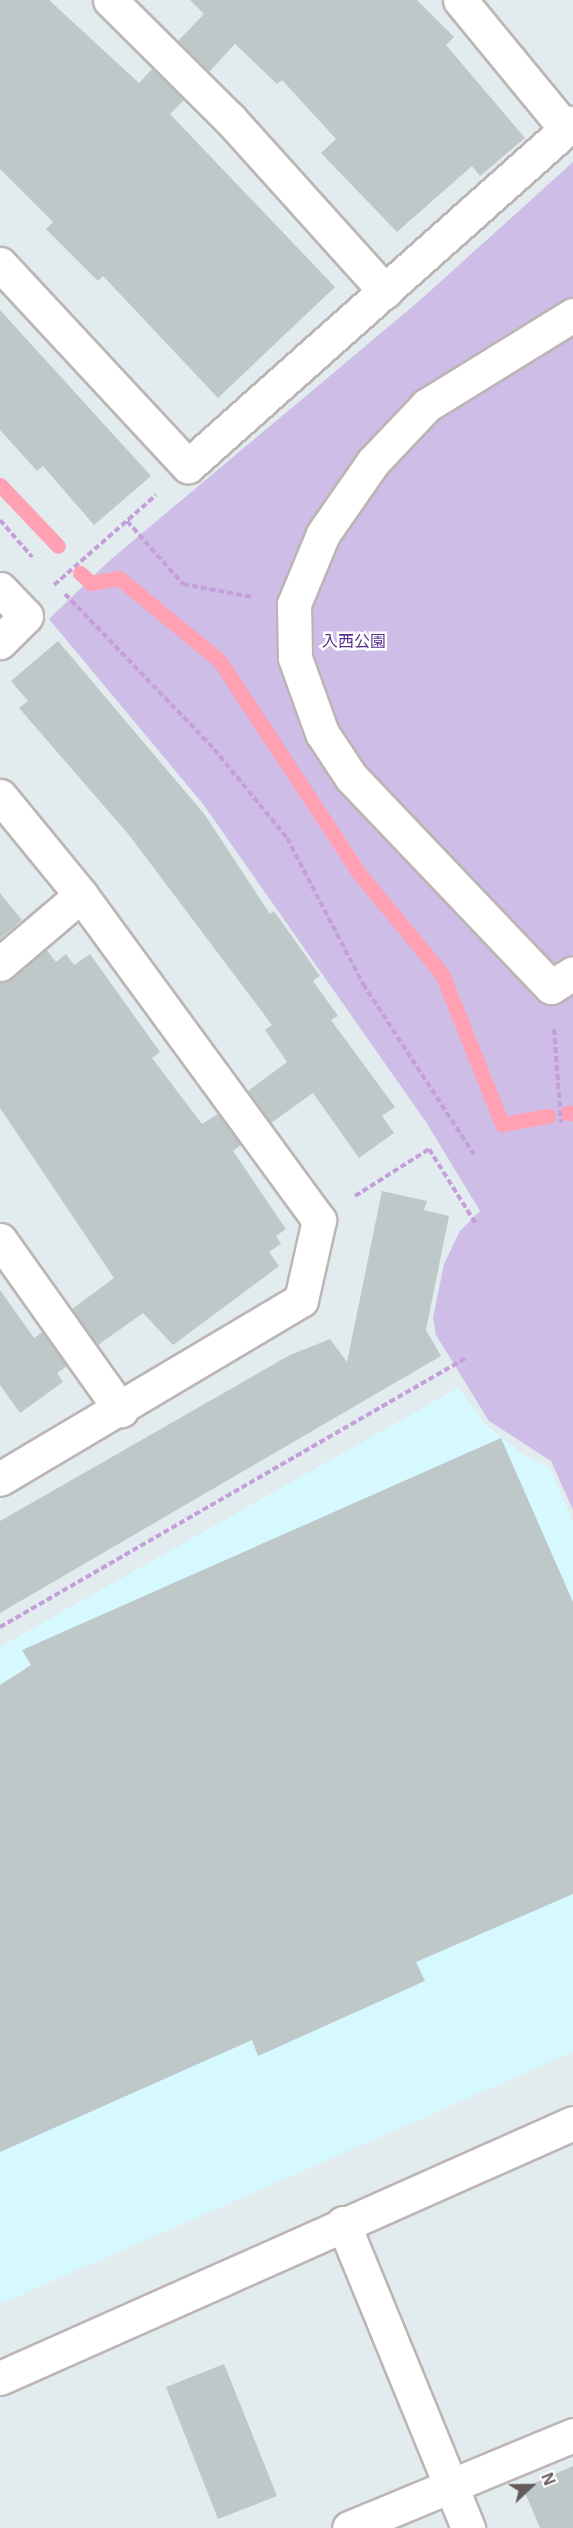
<!DOCTYPE html>
<meta charset="utf-8">
<style>
body{margin:0}
#map{position:relative;width:573px;height:2528px;overflow:hidden;background:#e2ecee;font-family:Arial,"Noto Sans JP",sans-serif}
div>[style]{position:absolute}
[style*='--x']{left:calc(var(--x)*1px);top:calc(var(--y)*1px);width:calc(var(--w)*1px);rotate:calc(var(--a)*1deg)}
.commercial>*{inset:0;background:#d6f9ff}
.green>*{inset:0;background:#cdbde7}
.stream>*{height:15px;margin:-7.5px;padding:0 7.5px;transform-origin:7.5px;border-radius:7.5px;background:#ffa1b2}
.building>*{inset:0;background:#bfc8c9}
.path>*{height:4px;margin-top:-2px;transform-origin:0;background:repeating-linear-gradient(90deg,#c59fda 0 6px,transparent 0 9px)}
.roads{filter:drop-shadow(2px 0 #bdb5b5) drop-shadow(-2px 0 #bdb5b5) drop-shadow(0 2px #bdb5b5) drop-shadow(0 -2px #bdb5b5)}
.pedestrian>*{height:33px;margin:-16.5px;padding:0 16.5px;transform-origin:16.5px;border-radius:16.5px;background:#fff}
.minor>*{height:33px;margin:-16.5px;padding:0 16.5px;transform-origin:16.5px;border-radius:16.5px;background:#fff}
.tertiary>*{height:33px;margin:-16.5px;padding:0 16.5px;transform-origin:16.5px;border-radius:16.5px;background:#fff}
span{translate:-50% -50%;white-space:nowrap;text-align:center;line-height:1.15;-webkit-text-stroke:5px #fff;paint-order:stroke}
.park-label{font-size:16px;color:#58328b}
.north{position:absolute;left:501px;top:2456px;width:60px;height:60px;-webkit-text-stroke:4px #fff;paint-order:stroke;rotate:68deg;font-size:16px;font-weight:700;line-height:24px;text-align:center;color:#645a5b}
.north::after{content:'';display:block;margin:auto;width:21px;height:27px;background:#645a5b;clip-path:polygon(50% 0,100% 100%,50% 72%,0 100%)}
</style>
<div id="map">
<div class="commercial">
<div style="clip-path:polygon(458px 1388px,485px 1424px,523px 1455px,550px 1468px,573px 1522px,573px 2052px,0 2304px,0 1647px)"></div>
</div>
<div class="green">
<div style="clip-path:polygon(573px 162px,573px 1510px,551px 1461px,489px 1421px,436px 1335px,433px 1318px,444px 1264px,460px 1231px,480px 1211px,426px 1122px,203px 804px,49px 619px,109px 561px,418px 302px)"></div>
</div>
<div class="stream">
<div style="--x:0;--y:485;--w:84;--a:46.4"></div>
<div style="--x:80;--y:573;--w:15;--a:42"></div>
<div style="--x:91;--y:583;--w:28;--a:-10"></div>
<div style="--x:119;--y:578;--w:129;--a:39.4"></div>
<div style="--x:219;--y:660;--w:254;--a:56.7"></div>
<div style="--x:358;--y:872;--w:132;--a:50.5"></div>
<div style="--x:442;--y:974;--w:162;--a:68.2"></div>
<div style="--x:502;--y:1124;--w:47;--a:-9.9"></div>
<div style="--x:567;--y:1113;--w:6;--a:0"></div>
</div>
<div class="building">
<div style="clip-path:polygon(0 0,49px 0,139px 83px,152px 69px,184px 100px,170px 114px,335px 287px,218px 398px,103px 276px,98px 281px,46px 229px,53px 222px,0 169px)"></div>
<div style="clip-path:polygon(190px 0,417px 0,454px 37px,446px 45px,525px 138px,480px 176px,472px 166px,397px 232px,321px 153px,336px 139px,282px 80px,277px 84px,235px 44px,209px 72px,178px 41px,204px 14px)"></div>
<div style="clip-path:polygon(0 310px,151px 476px,94px 525px,43px 466px,37px 471px,0 430px)"></div>
<div style="clip-path:polygon(58px 641px,205px 815px,270px 914px,274px 911px,320px 976px,313px 981px,338px 1016px,331px 1020px,395px 1107px,382px 1116px,394px 1133px,359px 1158px,313px 1093px,271px 1123px,248px 1091px,287px 1062px,265px 1030px,272px 1025px,129px 835px,19px 708px,28px 701px,11px 681px)"></div>
<div style="clip-path:polygon(0 893px,22px 920px,0 939px)"></div>
<div style="clip-path:polygon(46px 949px,56px 962px,66px 954px,74px 965px,90px 954px,160px 1052px,152px 1058px,202px 1124px,218px 1114px,241px 1145px,233px 1151px,286px 1229px,276px 1236px,281px 1244px,269px 1252px,279px 1266px,173px 1345px,143px 1313px,98px 1345px,72px 1309px,114px 1278px,0 1108px,0 982px)"></div>
<div style="clip-path:polygon(382px 1191px,427px 1201px,424px 1210px,449px 1216px,426px 1330px,441px 1356px,0 1613px,0 1521px,290px 1355px,330px 1339px,347px 1362px)"></div>
<div style="clip-path:polygon(0 1290px,34px 1338px,42px 1332px,67px 1366px,57px 1373px,63px 1382px,20px 1413px,0 1385px)"></div>
<div style="clip-path:polygon(501px 1438px,573px 1602px,573px 1894px,416px 1962px,425px 1981px,258px 2056px,252px 2040px,0 2152px,0 1685px,31px 1665px,22px 1650px)"></div>
<div style="clip-path:polygon(224px 2364px,277px 2496px,218px 2519px,166px 2387px)"></div>
<div style="clip-path:polygon(573px 2466px,573px 2528px,540px 2528px,523px 2488px)"></div>
</div>
<div class="path">
<div style="--x:0;--y:520;--w:49;--a:49.1"></div>
<div style="--x:127;--y:521;--w:84;--a:48.4"></div>
<div style="--x:183;--y:584;--w:70;--a:10.7"></div>
<div style="--x:54;--y:585;--w:136;--a:-41.4"></div>
<div style="--x:65;--y:594;--w:215;--a:46.1"></div>
<div style="--x:214;--y:749;--w:115;--a:50.6"></div>
<div style="--x:287;--y:838;--w:165;--a:62.5"></div>
<div style="--x:363;--y:984;--w:203;--a:56.9"></div>
<div style="--x:554;--y:1029;--w:94;--a:85.7"></div>
<div style="--x:355;--y:1196;--w:88;--a:-32.4"></div>
<div style="--x:429;--y:1149;--w:89;--a:57.9"></div>
<div style="--x:0;--y:1627;--w:538;--a:-30"></div>
</div>
<div class="roads">
<div class="pedestrian">
<div style="--x:573;--y:315;--w:172;--a:148.3"></div>
<div style="--x:427;--y:405;--w:79;--a:133.5"></div>
<div style="--x:373;--y:462;--w:88;--a:124.8"></div>
<div style="--x:323;--y:534;--w:76;--a:112.5"></div>
<div style="--x:294;--y:604;--w:54;--a:88.9"></div>
<div style="--x:295;--y:658;--w:80;--a:70.2"></div>
<div style="--x:322;--y:733;--w:53;--a:56.6"></div>
<div style="--x:351;--y:777;--w:290;--a:46.4"></div>
<div style="--x:551;--y:987;--w:26;--a:-32"></div>
</div>
<div class="minor">
<div style="--x:110;--y:0;--w:169;--a:44.8"></div>
<div style="--x:230;--y:119;--w:232;--a:48"></div>
<div style="--x:460;--y:0;--w:167;--a:50.6"></div>
<div style="--x:0;--y:264;--w:276;--a:47.1"></div>
<div style="--x:188;--y:466;--w:516;--a:-41.7"></div>
<div style="--x:0;--y:589;--w:37;--a:46"></div>
<div style="--x:26;--y:616;--w:37;--a:135"></div>
<div style="--x:0;--y:796;--w:128;--a:50.7"></div>
<div style="--x:81;--y:895;--w:403;--a:53.8"></div>
<div style="--x:319;--y:1220;--w:82;--a:102.7"></div>
<div style="--x:301;--y:1300;--w:350;--a:149.3"></div>
<div style="--x:0;--y:964;--w:106;--a:-40.4"></div>
<div style="--x:0;--y:1240;--w:209;--a:54.6"></div>
<div style="--x:343;--y:2223;--w:330;--a:67.7"></div>
<div style="--x:349;--y:2528;--w:243;--a:-22.5"></div>
</div>
<div class="tertiary">
<div style="--x:0;--y:2378;--w:627;--a:-23.99"></div>
</div>
</div>
<div class="park-label">
<span style="left:354px;top:642px">入西公園</span>
</div>
<div class="north">N</div>
</div>
